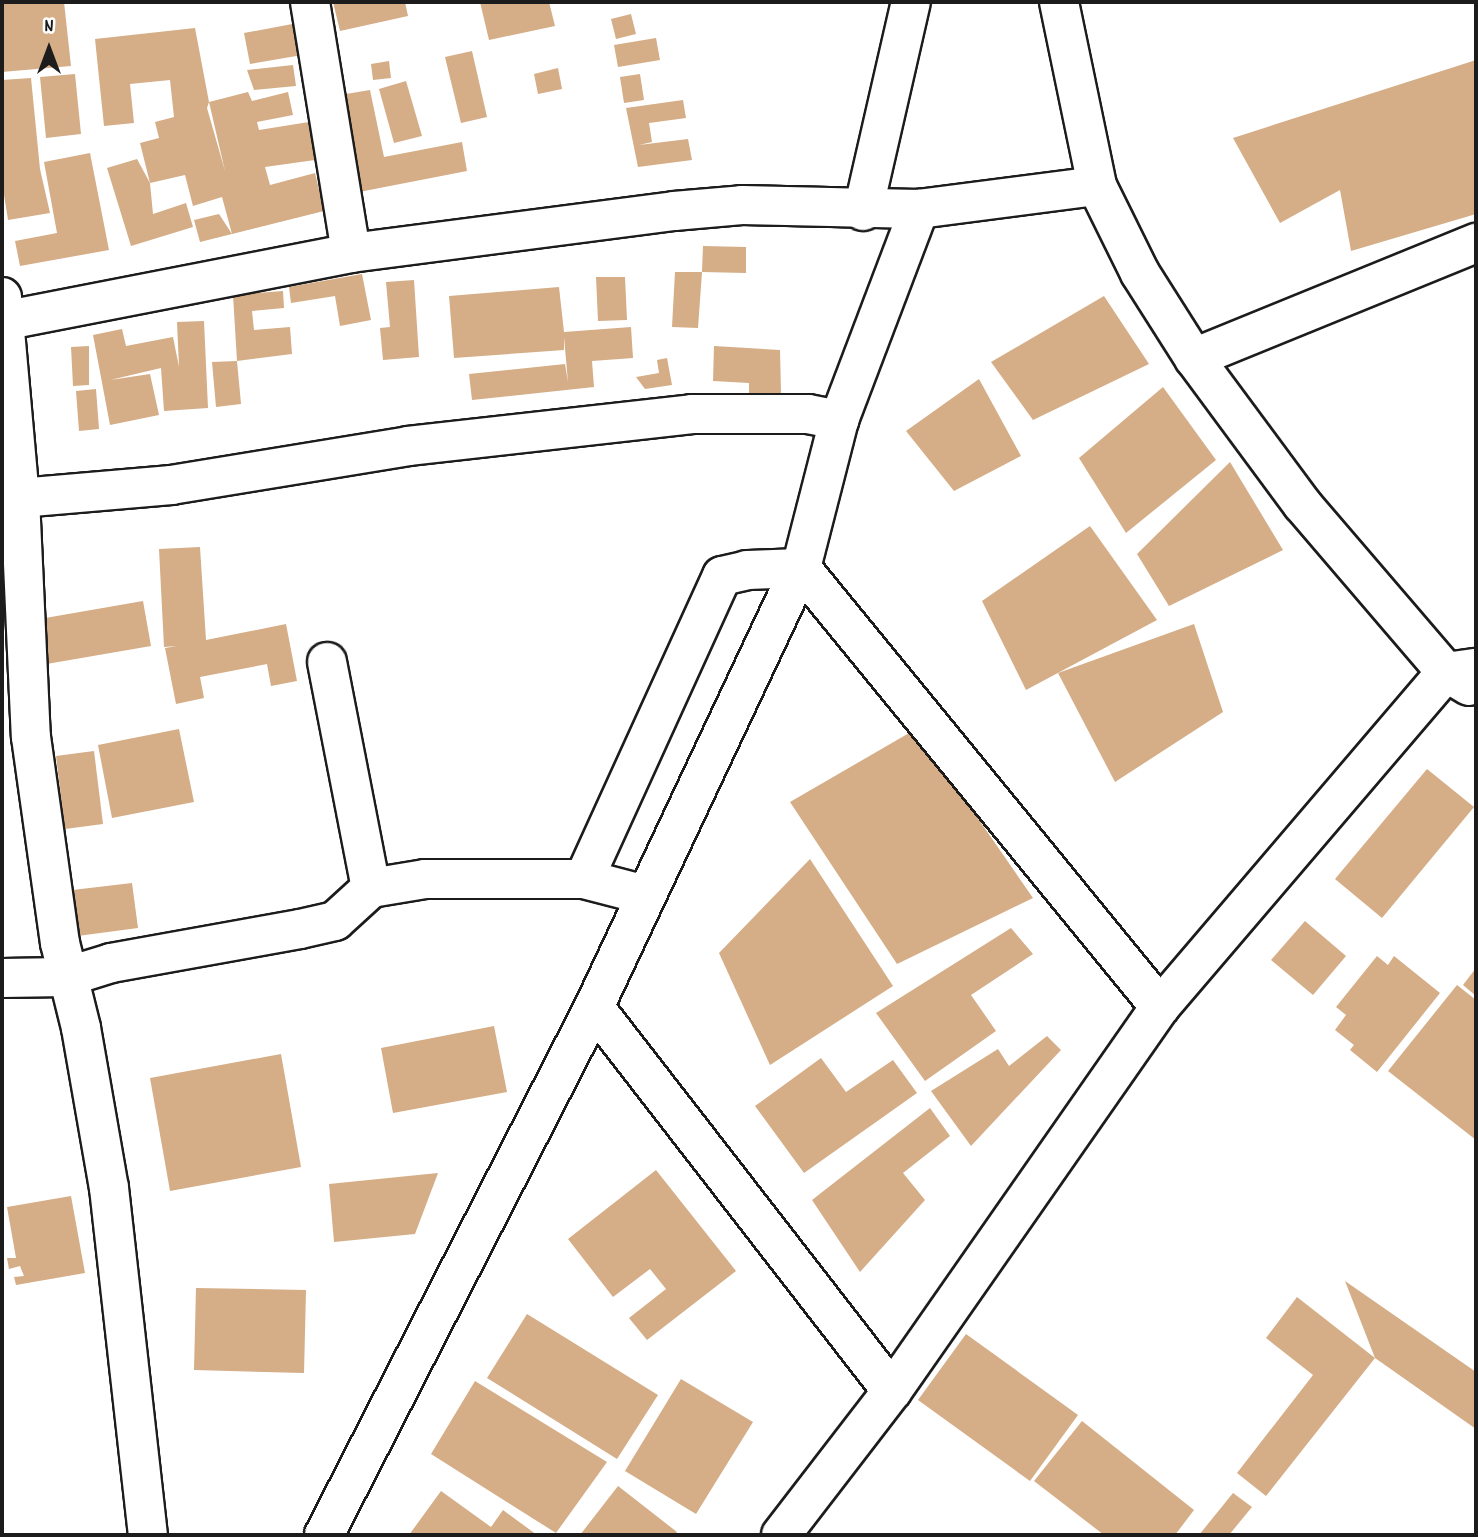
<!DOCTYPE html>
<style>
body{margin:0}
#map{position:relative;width:1478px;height:1537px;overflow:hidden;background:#fff;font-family:Dekko,sans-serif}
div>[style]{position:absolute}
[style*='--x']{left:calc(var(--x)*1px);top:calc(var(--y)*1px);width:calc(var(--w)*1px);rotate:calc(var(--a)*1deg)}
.building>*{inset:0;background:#d5ad86}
.roads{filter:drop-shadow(2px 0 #1c1c1c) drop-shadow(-2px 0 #1c1c1c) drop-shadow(0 2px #1c1c1c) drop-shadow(0 -2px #1c1c1c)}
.minor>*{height:38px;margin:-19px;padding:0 19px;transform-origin:19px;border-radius:19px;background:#fff}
span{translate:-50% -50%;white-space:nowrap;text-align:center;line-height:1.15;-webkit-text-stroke:5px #fff;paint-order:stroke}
.frame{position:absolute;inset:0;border:4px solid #1c1c1c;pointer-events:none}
.north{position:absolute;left:14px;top:14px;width:70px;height:70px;-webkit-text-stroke:5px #fff;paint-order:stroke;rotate:0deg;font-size:19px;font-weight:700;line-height:28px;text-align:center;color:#1c1c1c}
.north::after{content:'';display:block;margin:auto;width:24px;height:32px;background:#1c1c1c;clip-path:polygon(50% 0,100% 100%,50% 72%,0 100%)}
</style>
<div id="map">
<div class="building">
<div style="clip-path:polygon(2px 2px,64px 2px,71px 66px,2px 72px)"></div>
<div style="clip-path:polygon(333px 2px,405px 2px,408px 16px,340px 31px)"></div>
<div style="clip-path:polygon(480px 2px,549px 2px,555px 26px,489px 40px)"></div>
<div style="clip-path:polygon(631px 14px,636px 34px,616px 39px,611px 19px)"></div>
<div style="clip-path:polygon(303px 22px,308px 54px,250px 64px,244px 33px)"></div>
<div style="clip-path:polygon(evenodd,195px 28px,209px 102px,248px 92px,252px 101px,288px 92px,293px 115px,257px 122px,259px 130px,309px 122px,315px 160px,265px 167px,270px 185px,315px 173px,324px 211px,232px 234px,222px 197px,193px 206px,185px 175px,150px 183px,140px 143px,159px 138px,155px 122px,174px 117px,170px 80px,130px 84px,134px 123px,104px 126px,95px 39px,195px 28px,209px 102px,225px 171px,207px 108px,209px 102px)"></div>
<div style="clip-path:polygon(656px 38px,660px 60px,618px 67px,614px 45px)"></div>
<div style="clip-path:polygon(472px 51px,487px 117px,461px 123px,445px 57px)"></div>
<div style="clip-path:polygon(1476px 60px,1476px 214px,1351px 251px,1340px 190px,1280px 223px,1233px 138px)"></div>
<div style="clip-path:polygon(389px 61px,391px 78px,373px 80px,371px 64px)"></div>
<div style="clip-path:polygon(293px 65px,296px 86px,254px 90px,247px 70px)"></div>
<div style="clip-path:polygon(558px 68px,562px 89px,538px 94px,534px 74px)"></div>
<div style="clip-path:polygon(75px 74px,81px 134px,46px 138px,40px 77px)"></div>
<div style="clip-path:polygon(640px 74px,644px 100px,624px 103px,620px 77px)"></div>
<div style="clip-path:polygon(31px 78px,40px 169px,50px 213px,8px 220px,2px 182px,2px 80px)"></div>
<div style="clip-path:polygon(406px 81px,422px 136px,394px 143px,379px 89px)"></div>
<div style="clip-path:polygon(370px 90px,384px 157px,462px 142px,467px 171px,359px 192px,340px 95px)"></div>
<div style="clip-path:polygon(683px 100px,686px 118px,649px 123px,652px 142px,639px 145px,688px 139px,692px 160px,638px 167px,626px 108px)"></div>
<div style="clip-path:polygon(90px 153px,109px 250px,20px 266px,15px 241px,57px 233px,44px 162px)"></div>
<div style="clip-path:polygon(137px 159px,150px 183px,153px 214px,186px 203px,193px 227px,131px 246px,107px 168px)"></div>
<div style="clip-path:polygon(219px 214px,232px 234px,200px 242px,194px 220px)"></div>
<div style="clip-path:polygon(703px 246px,746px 247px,746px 273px,702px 272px)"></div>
<div style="clip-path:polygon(675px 272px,702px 272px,698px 328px,672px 327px)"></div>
<div style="clip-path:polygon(362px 274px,371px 320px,340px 326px,335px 296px,291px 303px,289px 287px)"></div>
<div style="clip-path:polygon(596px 277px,625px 277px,627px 320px,598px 321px)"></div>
<div style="clip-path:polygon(414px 280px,419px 357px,383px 360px,380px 328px,390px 327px,386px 282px)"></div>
<div style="clip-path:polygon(559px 287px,564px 332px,631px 327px,633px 358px,592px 361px,594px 387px,472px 400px,469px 374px,565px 364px,568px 382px,564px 337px,564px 350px,454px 358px,449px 296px)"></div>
<div style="clip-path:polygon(283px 291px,284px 308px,252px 311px,254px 330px,290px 327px,292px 354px,237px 361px,233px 295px)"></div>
<div style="clip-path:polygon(1104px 296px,1149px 364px,1033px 420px,991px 362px)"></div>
<div style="clip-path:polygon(204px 321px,208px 408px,164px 411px,161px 368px,110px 380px,150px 374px,159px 415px,110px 425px,93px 335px,122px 329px,126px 346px,173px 337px,179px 367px,177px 322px)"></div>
<div style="clip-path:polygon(89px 346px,89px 385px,73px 386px,71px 347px)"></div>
<div style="clip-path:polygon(714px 346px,780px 350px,781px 393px,749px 393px,749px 383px,713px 381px)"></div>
<div style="clip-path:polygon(667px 358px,672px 385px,645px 389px,636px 377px,659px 373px,657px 360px)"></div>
<div style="clip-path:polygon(237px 361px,241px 404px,216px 407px,212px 362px)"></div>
<div style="clip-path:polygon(979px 379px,1021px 456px,954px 491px,906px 431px)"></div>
<div style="clip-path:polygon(1163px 387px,1216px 460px,1126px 533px,1079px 458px)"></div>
<div style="clip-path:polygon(96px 389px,99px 429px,79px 431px,76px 391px)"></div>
<div style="clip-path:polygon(1230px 462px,1283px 550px,1169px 606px,1137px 554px)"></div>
<div style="clip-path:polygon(1090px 526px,1157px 620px,1026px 690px,982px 601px)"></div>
<div style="clip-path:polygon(200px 547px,206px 640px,286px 624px,297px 681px,271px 686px,267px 664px,200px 677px,204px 698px,176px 704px,165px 648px,177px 646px,164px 647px,159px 549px)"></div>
<div style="clip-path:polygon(143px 601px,151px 646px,35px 666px,28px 621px)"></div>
<div style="clip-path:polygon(1194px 624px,1223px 712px,1115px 782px,1058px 673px)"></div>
<div style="clip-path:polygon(179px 729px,194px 802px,112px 818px,98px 745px)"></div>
<div style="clip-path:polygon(916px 729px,1033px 898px,897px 964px,790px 802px)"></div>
<div style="clip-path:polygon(94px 751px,103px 824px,65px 829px,56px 756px)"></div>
<div style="clip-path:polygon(1427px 769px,1474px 807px,1382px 918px,1335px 879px)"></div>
<div style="clip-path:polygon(810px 859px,893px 986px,770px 1065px,719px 953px)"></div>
<div style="clip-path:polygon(132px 883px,138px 928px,70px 937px,64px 891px)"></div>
<div style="clip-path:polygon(1305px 921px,1346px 956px,1313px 995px,1271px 960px)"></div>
<div style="clip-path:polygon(1011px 928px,1033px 954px,971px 995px,996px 1031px,925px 1081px,876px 1013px)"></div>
<div style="clip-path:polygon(1377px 956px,1388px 965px,1394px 956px,1440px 993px,1377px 1072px,1350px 1050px,1354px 1045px,1335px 1030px,1346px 1015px,1336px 1007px)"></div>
<div style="clip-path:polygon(1476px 968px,1476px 996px,1463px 985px)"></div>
<div style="clip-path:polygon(1457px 985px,1476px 1000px,1476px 1140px,1388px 1071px)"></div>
<div style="clip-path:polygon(494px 1026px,507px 1092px,393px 1113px,381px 1048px)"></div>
<div style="clip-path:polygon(1047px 1036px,1061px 1050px,971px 1146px,931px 1091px,998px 1049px,1009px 1066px)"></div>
<div style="clip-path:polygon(281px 1054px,301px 1167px,170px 1191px,150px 1078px)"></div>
<div style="clip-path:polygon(821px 1058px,846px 1092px,893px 1060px,917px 1093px,804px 1173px,755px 1106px)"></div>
<div style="clip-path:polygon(930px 1108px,950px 1136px,903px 1173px,925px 1200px,860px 1272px,812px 1200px)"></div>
<div style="clip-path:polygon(656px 1170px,736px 1271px,647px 1340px,629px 1318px,666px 1289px,650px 1269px,613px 1297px,568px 1239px)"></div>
<div style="clip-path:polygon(438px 1173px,415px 1234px,334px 1242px,329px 1184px)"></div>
<div style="clip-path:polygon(71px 1196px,85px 1273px,16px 1285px,14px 1277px,24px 1276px,20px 1266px,9px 1269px,7px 1258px,16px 1258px,7px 1207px)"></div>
<div style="clip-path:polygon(1345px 1281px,1476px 1372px,1476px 1429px,1375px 1358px)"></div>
<div style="clip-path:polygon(196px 1288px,306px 1290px,304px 1373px,194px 1370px)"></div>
<div style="clip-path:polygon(1297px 1297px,1375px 1358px,1266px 1496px,1237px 1473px,1313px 1375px,1266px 1338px)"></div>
<div style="clip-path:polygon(527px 1314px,658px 1395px,617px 1459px,487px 1378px)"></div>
<div style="clip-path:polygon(966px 1334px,1078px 1415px,1030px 1481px,918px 1400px)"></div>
<div style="clip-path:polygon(681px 1379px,753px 1422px,696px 1514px,625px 1471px)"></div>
<div style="clip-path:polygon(475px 1381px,607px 1462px,556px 1533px,431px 1454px)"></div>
<div style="clip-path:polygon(1082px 1421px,1194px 1510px,1175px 1535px,1104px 1535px,1034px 1481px)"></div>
<div style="clip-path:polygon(618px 1486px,677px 1532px,675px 1535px,580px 1535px)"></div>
<div style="clip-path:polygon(441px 1491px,491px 1527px,503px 1510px,537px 1535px,409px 1535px)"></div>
<div style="clip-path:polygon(1233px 1493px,1252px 1507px,1229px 1535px,1199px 1535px)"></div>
</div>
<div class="roads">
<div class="minor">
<div style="--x:310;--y:2;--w:254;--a:80.7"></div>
<div style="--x:1059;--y:2;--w:188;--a:78.3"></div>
<div style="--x:1097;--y:186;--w:97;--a:63.7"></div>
<div style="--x:1140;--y:273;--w:101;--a:57.6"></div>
<div style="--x:1194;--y:358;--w:182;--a:53.5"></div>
<div style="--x:1302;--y:504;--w:221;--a:49.4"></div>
<div style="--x:1446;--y:672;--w:27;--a:31"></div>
<div style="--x:863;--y:211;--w:214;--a:-77.1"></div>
<div style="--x:2;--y:297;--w:202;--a:84.9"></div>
<div style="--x:20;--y:498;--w:239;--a:87.4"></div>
<div style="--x:31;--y:737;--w:208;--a:82"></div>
<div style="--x:60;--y:943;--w:88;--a:76.1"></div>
<div style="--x:81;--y:1028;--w:162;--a:80.1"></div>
<div style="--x:109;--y:1188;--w:349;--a:83.6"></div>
<div style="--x:2;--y:321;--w:356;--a:-11"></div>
<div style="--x:351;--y:253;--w:326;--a:-7.4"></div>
<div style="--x:674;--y:211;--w:68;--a:-5"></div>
<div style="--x:742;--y:205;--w:177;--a:1.3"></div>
<div style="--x:919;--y:209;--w:179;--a:-7.4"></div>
<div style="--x:1194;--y:358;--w:305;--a:-22.2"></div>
<div style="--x:20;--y:498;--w:152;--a:-4.9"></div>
<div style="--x:171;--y:485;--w:240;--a:-9.3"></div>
<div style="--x:408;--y:446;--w:286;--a:-6.4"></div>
<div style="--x:692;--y:414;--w:116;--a:0"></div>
<div style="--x:808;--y:414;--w:32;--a:11"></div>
<div style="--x:327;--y:662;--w:230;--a:79"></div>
<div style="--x:584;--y:879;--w:333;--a:-65.5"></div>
<div style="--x:722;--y:576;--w:26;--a:-13"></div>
<div style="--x:747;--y:570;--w:54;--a:-2.1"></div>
<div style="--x:801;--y:568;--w:567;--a:50.72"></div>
<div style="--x:2;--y:978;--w:64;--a:-0.9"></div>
<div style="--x:66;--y:977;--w:47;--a:-17.3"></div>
<div style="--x:111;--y:963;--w:192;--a:-10.2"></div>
<div style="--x:300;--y:929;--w:36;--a:-13"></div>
<div style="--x:335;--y:921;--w:49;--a:-42.5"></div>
<div style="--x:371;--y:888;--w:55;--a:-9.5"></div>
<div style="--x:425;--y:879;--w:159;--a:0"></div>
<div style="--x:584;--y:879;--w:64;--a:14.5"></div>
<div style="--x:594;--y:1007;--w:486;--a:52.2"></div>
<div style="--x:324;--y:1535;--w:593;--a:-62.92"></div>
<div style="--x:594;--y:1007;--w:485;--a:-64.8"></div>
<div style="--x:801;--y:568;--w:153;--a:-75.6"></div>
<div style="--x:839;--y:420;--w:226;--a:-69.2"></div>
<div style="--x:781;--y:1535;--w:182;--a:-52.4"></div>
<div style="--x:892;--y:1391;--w:468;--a:-55.1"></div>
<div style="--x:1160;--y:1007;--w:440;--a:-49.5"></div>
<div style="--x:1446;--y:672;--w:30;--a:-8"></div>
</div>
</div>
<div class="frame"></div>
<div class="north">N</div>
</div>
